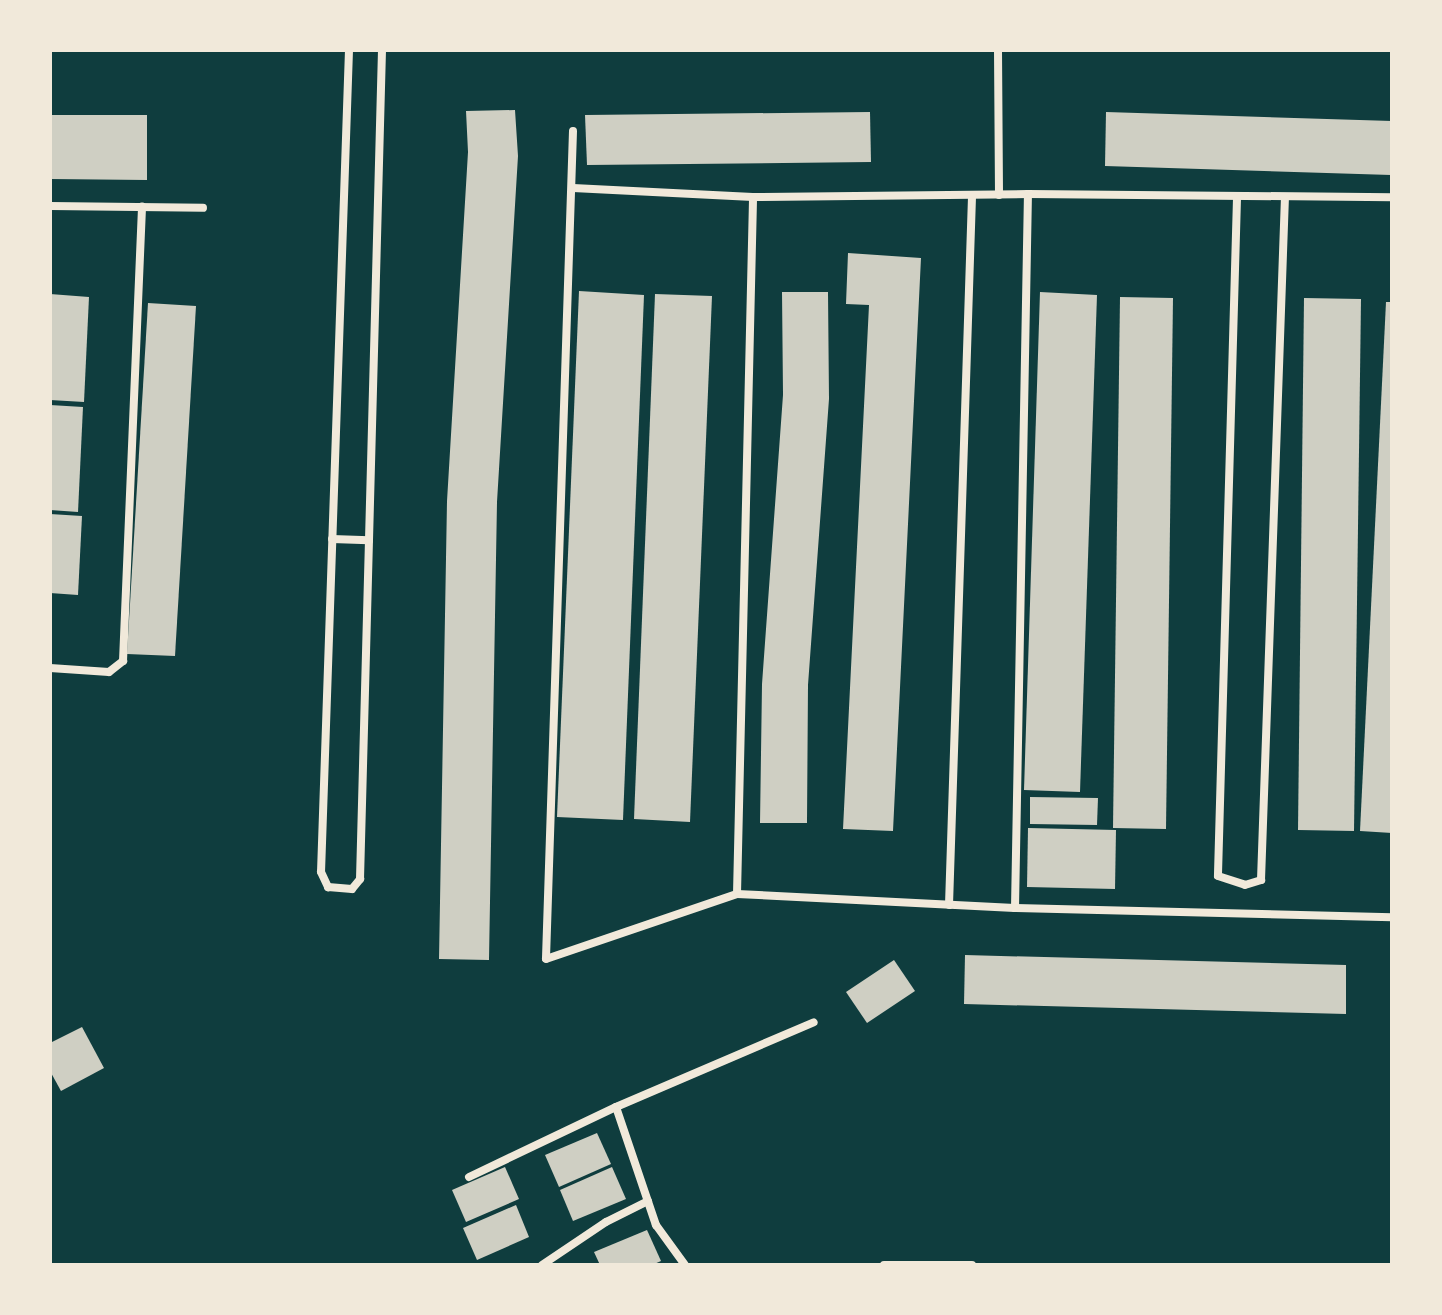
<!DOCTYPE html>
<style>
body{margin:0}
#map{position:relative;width:1442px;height:1315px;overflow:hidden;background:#0f3d3e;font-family:"Fira Sans Condensed",sans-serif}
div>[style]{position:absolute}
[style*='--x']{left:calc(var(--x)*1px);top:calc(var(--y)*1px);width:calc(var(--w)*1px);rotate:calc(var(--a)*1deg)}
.building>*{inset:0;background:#cfcfc3}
.minor>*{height:8px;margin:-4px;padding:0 4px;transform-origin:4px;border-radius:4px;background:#f1e9da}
span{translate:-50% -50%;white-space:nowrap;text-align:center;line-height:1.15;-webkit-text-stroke:8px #f1e9da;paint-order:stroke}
.frame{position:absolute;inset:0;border:52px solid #f1e9da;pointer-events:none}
</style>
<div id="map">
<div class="building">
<div style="clip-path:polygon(515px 110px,518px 156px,497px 502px,489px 960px,439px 959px,447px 501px,468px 152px,466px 111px)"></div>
<div style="clip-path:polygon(870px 112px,871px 162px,587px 165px,585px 115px)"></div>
<div style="clip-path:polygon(1106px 112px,1392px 121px,1391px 175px,1105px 166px)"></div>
<div style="clip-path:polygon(50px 115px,147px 115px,147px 180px,50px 179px)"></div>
<div style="clip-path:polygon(848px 253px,921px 258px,893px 831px,843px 829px,869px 305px,846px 304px)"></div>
<div style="clip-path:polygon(579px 291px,644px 295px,623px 820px,557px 817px)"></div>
<div style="clip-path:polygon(782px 292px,828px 292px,829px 399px,808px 685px,807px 823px,760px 823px,762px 684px,783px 395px)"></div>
<div style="clip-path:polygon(1040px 292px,1097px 295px,1080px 792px,1024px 790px)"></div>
<div style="clip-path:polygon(50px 294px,89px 297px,84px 402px,50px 400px)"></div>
<div style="clip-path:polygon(655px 294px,712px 296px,690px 822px,634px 819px)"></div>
<div style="clip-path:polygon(1120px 297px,1173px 298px,1166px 829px,1113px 828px)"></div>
<div style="clip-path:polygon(1304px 298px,1361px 299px,1354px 831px,1298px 830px)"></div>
<div style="clip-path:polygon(1386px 302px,1392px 302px,1392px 833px,1360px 831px)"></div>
<div style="clip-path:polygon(148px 303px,196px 306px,175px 656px,127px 654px)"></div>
<div style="clip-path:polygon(50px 405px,83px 407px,78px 512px,50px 510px)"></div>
<div style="clip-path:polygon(50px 514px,82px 516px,78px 595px,50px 593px)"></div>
<div style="clip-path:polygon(1030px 797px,1098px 798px,1097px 825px,1030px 824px)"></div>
<div style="clip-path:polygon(1028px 828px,1116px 830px,1115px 889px,1027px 887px)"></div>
<div style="clip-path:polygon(965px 955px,1346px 965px,1346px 1014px,964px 1004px)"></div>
<div style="clip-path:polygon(894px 960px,915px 991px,867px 1023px,846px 992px)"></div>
<div style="clip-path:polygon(82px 1027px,104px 1068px,61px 1091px,50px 1071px,50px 1043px)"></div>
<div style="clip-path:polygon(597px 1133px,611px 1164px,559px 1187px,545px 1155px)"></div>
<div style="clip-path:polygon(505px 1167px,519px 1199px,466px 1222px,452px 1190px)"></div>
<div style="clip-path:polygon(612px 1167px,626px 1199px,573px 1221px,560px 1190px)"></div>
<div style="clip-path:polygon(516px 1205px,529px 1237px,477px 1260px,463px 1228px)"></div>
<div style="clip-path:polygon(647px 1230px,661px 1261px,652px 1265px,600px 1265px,594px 1252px)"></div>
</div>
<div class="minor">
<div style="--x:349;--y:50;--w:822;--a:91.95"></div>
<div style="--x:321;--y:872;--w:17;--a:65"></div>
<div style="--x:328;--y:887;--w:24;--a:5"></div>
<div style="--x:352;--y:889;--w:13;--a:-51"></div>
<div style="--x:360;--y:879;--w:829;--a:-88.48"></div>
<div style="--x:998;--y:50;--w:145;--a:89.6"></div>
<div style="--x:573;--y:131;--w:828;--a:91.87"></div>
<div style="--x:546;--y:959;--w:202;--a:-18.8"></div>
<div style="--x:737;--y:894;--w:278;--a:2.9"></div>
<div style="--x:1015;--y:908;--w:377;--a:1.4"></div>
<div style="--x:573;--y:188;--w:180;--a:2.9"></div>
<div style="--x:753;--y:197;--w:275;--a:-0.6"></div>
<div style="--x:1028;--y:194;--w:364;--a:0.5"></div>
<div style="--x:1237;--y:198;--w:678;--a:91.61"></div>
<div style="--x:1218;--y:876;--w:28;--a:18"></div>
<div style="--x:1245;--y:885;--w:17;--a:-17"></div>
<div style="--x:1261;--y:880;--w:683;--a:-87.99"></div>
<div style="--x:50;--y:206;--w:153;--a:0.7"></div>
<div style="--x:332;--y:539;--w:37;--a:2"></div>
<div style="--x:50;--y:668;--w:59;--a:3.9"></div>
<div style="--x:109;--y:672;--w:18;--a:-38"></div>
<div style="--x:123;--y:661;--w:455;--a:-87.6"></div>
<div style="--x:737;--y:894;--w:697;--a:-88.68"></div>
<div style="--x:949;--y:905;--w:710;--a:-88.14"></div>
<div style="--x:1015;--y:908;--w:714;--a:-88.96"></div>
<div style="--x:616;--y:1107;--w:125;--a:71.3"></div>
<div style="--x:656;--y:1225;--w:49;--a:54.1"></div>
<div style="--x:469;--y:1177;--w:163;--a:-25.5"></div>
<div style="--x:616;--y:1107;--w:215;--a:-23.2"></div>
<div style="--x:542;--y:1265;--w:77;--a:-33.9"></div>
<div style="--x:606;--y:1222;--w:47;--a:-26.6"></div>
<div style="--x:884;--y:1265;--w:88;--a:0"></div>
</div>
<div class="frame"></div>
</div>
